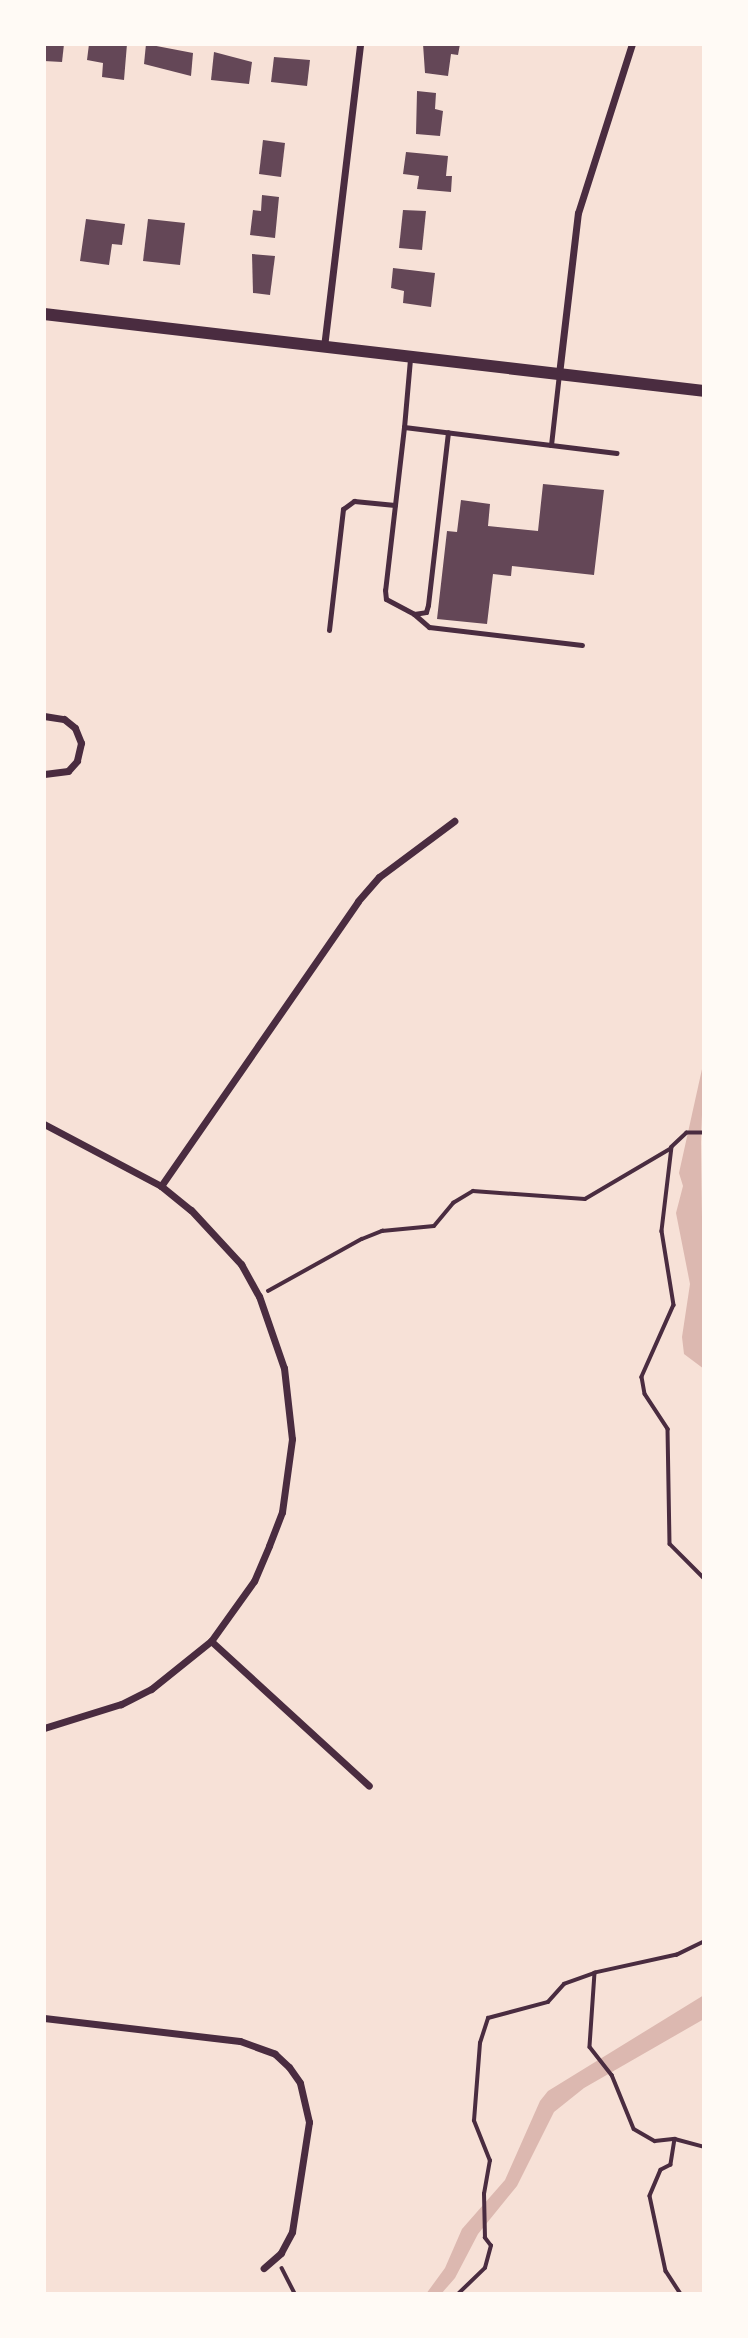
<!DOCTYPE html>
<style>
body{margin:0}
#map{position:relative;width:748px;height:2338px;overflow:hidden;background:#f7e1d7;font-family:"Open Sans",sans-serif}
div>[style]{position:absolute}
[style*='--x']{left:calc(var(--x)*1px);top:calc(var(--y)*1px);width:calc(var(--w)*1px);rotate:calc(var(--a)*1deg)}
.water>*{inset:0;background:#dcb8b0}
.building>*{inset:0;background:#644757}
.path>*{height:3.5px;margin:-1.75px;padding:0 1.75px;transform-origin:1.75px;border-radius:1.75px;background:#4a2c40}
.service>*{height:5px;margin:-2.5px;padding:0 2.5px;transform-origin:2.5px;border-radius:2.5px;background:#4a2c40}
.minor>*{height:7px;margin:-3.5px;padding:0 3.5px;transform-origin:3.5px;border-radius:3.5px;background:#4a2c40}
.tertiary>*{height:12px;margin:-6px;padding:0 6px;transform-origin:6px;border-radius:6px;background:#4a2c40}
span{translate:-50% -50%;white-space:nowrap;text-align:center;line-height:1.15;-webkit-text-stroke:6px #fffaf5;paint-order:stroke}
.frame{position:absolute;inset:0;border:46px solid #fffaf5;pointer-events:none}
</style>
<div id="map">
<div class="water">
<div style="clip-path:polygon(704px 1060px,701px 1142px,704px 1369px,684px 1354px,682px 1337px,690px 1284px,676px 1213px,683px 1186px,679px 1173px)"></div>
<div style="clip-path:polygon(704px 1995px,704px 2019px,584px 2088px,554px 2112px,517px 2186px,478px 2234px,455px 2278px,441px 2294px,426px 2294px,445px 2268px,462px 2229px,505px 2180px,540px 2101px,548px 2091px)"></div>
</div>
<div class="building">
<div style="clip-path:polygon(44px 44px,64px 44px,62px 62px,44px 61px)"></div>
<div style="clip-path:polygon(89px 44px,127px 44px,124px 80px,102px 77px,103px 63px,87px 60px)"></div>
<div style="clip-path:polygon(146px 44px,193px 53px,191px 76px,144px 64px)"></div>
<div style="clip-path:polygon(423px 44px,460px 44px,458px 55px,451px 54px,448px 76px,425px 73px)"></div>
<div style="clip-path:polygon(214px 52px,252px 62px,249px 84px,211px 80px)"></div>
<div style="clip-path:polygon(274px 57px,310px 60px,307px 86px,271px 82px)"></div>
<div style="clip-path:polygon(417px 91px,436px 93px,435px 109px,443px 111px,440px 136px,416px 134px)"></div>
<div style="clip-path:polygon(263px 140px,285px 143px,281px 177px,259px 174px)"></div>
<div style="clip-path:polygon(406px 152px,448px 156px,446px 176px,452px 176px,451px 192px,417px 189px,419px 176px,403px 174px)"></div>
<div style="clip-path:polygon(262px 195px,279px 197px,275px 238px,250px 235px,253px 210px,261px 211px)"></div>
<div style="clip-path:polygon(403px 210px,426px 211px,422px 250px,399px 248px)"></div>
<div style="clip-path:polygon(86px 219px,125px 224px,122px 245px,112px 244px,109px 265px,80px 261px)"></div>
<div style="clip-path:polygon(148px 219px,185px 223px,180px 265px,143px 261px)"></div>
<div style="clip-path:polygon(252px 254px,275px 256px,270px 295px,253px 293px)"></div>
<div style="clip-path:polygon(393px 268px,435px 273px,431px 307px,403px 303px,404px 291px,391px 288px)"></div>
<div style="clip-path:polygon(543px 484px,604px 490px,594px 575px,512px 566px,511px 576px,493px 574px,487px 624px,437px 619px,447px 531px,457px 532px,461px 500px,490px 504px,488px 526px,538px 531px)"></div>
</div>
<div class="path">
<div style="--x:704;--y:1133;--w:17;--a:180"></div>
<div style="--x:687;--y:1133;--w:21;--a:137"></div>
<div style="--x:672;--y:1147;--w:85;--a:96.8"></div>
<div style="--x:662;--y:1231;--w:75;--a:80.8"></div>
<div style="--x:674;--y:1305;--w:79;--a:114"></div>
<div style="--x:642;--y:1377;--w:17;--a:80"></div>
<div style="--x:645;--y:1394;--w:42;--a:56.7"></div>
<div style="--x:668;--y:1429;--w:115;--a:89"></div>
<div style="--x:670;--y:1544;--w:48;--a:45"></div>
<div style="--x:268;--y:1291;--w:107;--a:-29"></div>
<div style="--x:362;--y:1239;--w:22;--a:-22"></div>
<div style="--x:382;--y:1231;--w:52;--a:-5.5"></div>
<div style="--x:434;--y:1226;--w:30;--a:-50"></div>
<div style="--x:453;--y:1203;--w:23;--a:-31"></div>
<div style="--x:473;--y:1191;--w:112;--a:4.1"></div>
<div style="--x:585;--y:1199;--w:99;--a:-30.5"></div>
<div style="--x:704;--y:1942;--w:30;--a:154"></div>
<div style="--x:677;--y:1955;--w:84;--a:167.6"></div>
<div style="--x:595;--y:1973;--w:74;--a:93.9"></div>
<div style="--x:590;--y:2047;--w:36;--a:52"></div>
<div style="--x:612;--y:2075;--w:58;--a:67.8"></div>
<div style="--x:634;--y:2129;--w:24;--a:30"></div>
<div style="--x:655;--y:2141;--w:20;--a:-6"></div>
<div style="--x:675;--y:2139;--w:30;--a:15"></div>
<div style="--x:675;--y:2139;--w:26;--a:99"></div>
<div style="--x:671;--y:2165;--w:11;--a:153"></div>
<div style="--x:661;--y:2170;--w:28;--a:113"></div>
<div style="--x:650;--y:2196;--w:77;--a:78"></div>
<div style="--x:666;--y:2271;--w:27;--a:57"></div>
<div style="--x:282;--y:2268;--w:29;--a:63"></div>
<div style="--x:458;--y:2294;--w:37;--a:-44"></div>
<div style="--x:485;--y:2268;--w:23;--a:-75"></div>
<div style="--x:491;--y:2246;--w:10;--a:-127"></div>
<div style="--x:485;--y:2238;--w:44;--a:-91.3"></div>
<div style="--x:484;--y:2194;--w:34;--a:-80"></div>
<div style="--x:490;--y:2161;--w:43;--a:-111.8"></div>
<div style="--x:474;--y:2121;--w:78;--a:-85.6"></div>
<div style="--x:480;--y:2043;--w:26;--a:-72"></div>
<div style="--x:488;--y:2018;--w:62;--a:-14.9"></div>
<div style="--x:548;--y:2002;--w:24;--a:-48"></div>
<div style="--x:564;--y:1984;--w:33;--a:-20"></div>
</div>
<div class="service">
<div style="--x:410;--y:359;--w:68;--a:95"></div>
<div style="--x:404;--y:427;--w:148;--a:7"></div>
<div style="--x:551;--y:445;--w:71;--a:-83.6"></div>
<div style="--x:404;--y:427;--w:164;--a:96.6"></div>
<div style="--x:385;--y:590;--w:9;--a:84"></div>
<div style="--x:386;--y:599;--w:32;--a:28"></div>
<div style="--x:414;--y:614;--w:12;--a:-9"></div>
<div style="--x:426;--y:612;--w:7;--a:-74"></div>
<div style="--x:428;--y:605;--w:174;--a:-83.4"></div>
<div style="--x:551;--y:445;--w:66;--a:6.9"></div>
<div style="--x:414;--y:614;--w:20;--a:41"></div>
<div style="--x:429;--y:627;--w:154;--a:6.7"></div>
<div style="--x:329;--y:630;--w:122;--a:-83.4"></div>
<div style="--x:343;--y:509;--w:14;--a:-36"></div>
<div style="--x:354;--y:501;--w:41;--a:5.6"></div>
</div>
<div class="minor">
<div style="--x:324;--y:347;--w:305;--a:-83.2"></div>
<div style="--x:559;--y:374;--w:162;--a:-83.3"></div>
<div style="--x:578;--y:213;--w:177;--a:-72.3"></div>
<div style="--x:44;--y:716;--w:20;--a:9"></div>
<div style="--x:64;--y:719;--w:14;--a:39"></div>
<div style="--x:75;--y:728;--w:16;--a:68"></div>
<div style="--x:81;--y:743;--w:18;--a:103"></div>
<div style="--x:77;--y:761;--w:13;--a:132"></div>
<div style="--x:68;--y:771;--w:24;--a:173"></div>
<div style="--x:44;--y:1124;--w:132;--a:27.9"></div>
<div style="--x:161;--y:1186;--w:38;--a:39"></div>
<div style="--x:191;--y:1210;--w:74;--a:47.2"></div>
<div style="--x:241;--y:1264;--w:37;--a:61"></div>
<div style="--x:259;--y:1296;--w:76;--a:70.9"></div>
<div style="--x:284;--y:1368;--w:71;--a:83.6"></div>
<div style="--x:292;--y:1439;--w:74;--a:97.8"></div>
<div style="--x:282;--y:1512;--w:36;--a:111"></div>
<div style="--x:269;--y:1546;--w:38;--a:113"></div>
<div style="--x:254;--y:1581;--w:74;--a:125.6"></div>
<div style="--x:211;--y:1641;--w:77;--a:141.3"></div>
<div style="--x:151;--y:1689;--w:34;--a:153"></div>
<div style="--x:121;--y:1704;--w:81;--a:162.7"></div>
<div style="--x:161;--y:1186;--w:346;--a:-55.3"></div>
<div style="--x:358;--y:901;--w:32;--a:-49"></div>
<div style="--x:379;--y:877;--w:94;--a:-36.7"></div>
<div style="--x:211;--y:1641;--w:214;--a:42.5"></div>
<div style="--x:44;--y:2018;--w:197;--a:6.7"></div>
<div style="--x:240;--y:2041;--w:37;--a:20"></div>
<div style="--x:275;--y:2054;--w:19;--a:43"></div>
<div style="--x:289;--y:2067;--w:19;--a:55"></div>
<div style="--x:300;--y:2083;--w:40;--a:77"></div>
<div style="--x:309;--y:2122;--w:111;--a:98.8"></div>
<div style="--x:292;--y:2232;--w:24;--a:118"></div>
<div style="--x:281;--y:2253;--w:23;--a:139"></div>
</div>
<div class="tertiary">
<div style="--x:44;--y:314;--w:664;--a:6.65"></div>
</div>
<div class="frame"></div>
</div>
